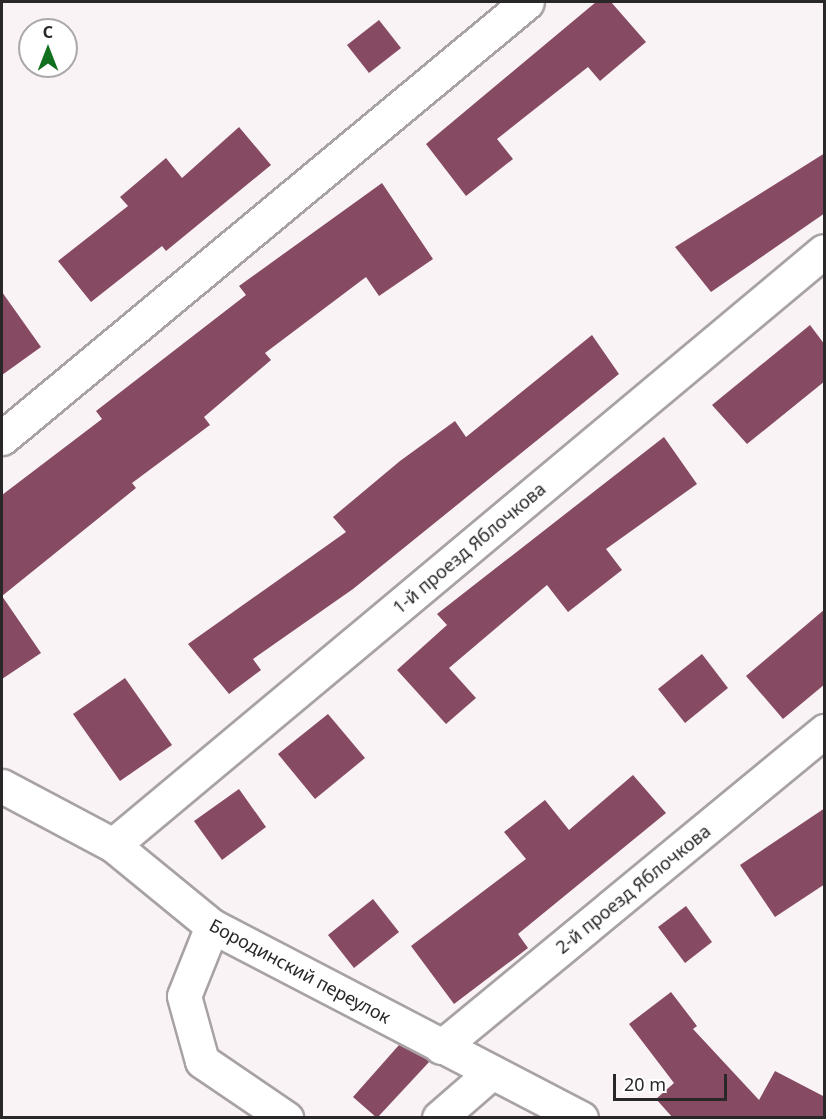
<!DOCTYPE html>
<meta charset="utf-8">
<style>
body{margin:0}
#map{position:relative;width:826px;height:1119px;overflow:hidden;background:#f9f3f5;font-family:"Noto Sans",sans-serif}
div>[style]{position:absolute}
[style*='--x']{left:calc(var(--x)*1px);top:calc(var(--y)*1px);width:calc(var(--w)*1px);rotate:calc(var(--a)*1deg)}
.building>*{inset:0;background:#874a63}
.roads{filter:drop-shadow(2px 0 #a8a2a4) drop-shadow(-2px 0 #a8a2a4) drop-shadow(0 2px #a8a2a4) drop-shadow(0 -2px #a8a2a4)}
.minor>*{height:33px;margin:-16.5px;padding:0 16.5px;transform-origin:16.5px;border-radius:16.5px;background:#fff}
span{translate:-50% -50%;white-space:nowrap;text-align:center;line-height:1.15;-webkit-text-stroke:6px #fff;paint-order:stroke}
.street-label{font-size:18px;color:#2a2728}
.frame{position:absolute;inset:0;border:3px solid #2a2728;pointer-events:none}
.north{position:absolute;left:18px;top:18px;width:60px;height:60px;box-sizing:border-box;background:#fff;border:2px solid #aaa9a9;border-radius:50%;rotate:0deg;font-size:16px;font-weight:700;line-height:24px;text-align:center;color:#2a2728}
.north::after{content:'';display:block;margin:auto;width:21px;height:27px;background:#10701e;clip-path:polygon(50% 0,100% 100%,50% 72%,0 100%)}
.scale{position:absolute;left:613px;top:1074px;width:114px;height:27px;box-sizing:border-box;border:3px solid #2a2728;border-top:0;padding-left:8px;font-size:18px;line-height:21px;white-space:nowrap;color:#2a2728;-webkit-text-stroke:4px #fff;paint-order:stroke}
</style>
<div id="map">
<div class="building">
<div style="clip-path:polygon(596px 2px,611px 2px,646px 42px,600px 81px,588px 67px,497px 139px,513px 159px,466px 196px,426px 144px)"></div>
<div style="clip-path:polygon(379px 20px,401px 48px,369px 73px,347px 45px)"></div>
<div style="clip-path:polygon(239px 127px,271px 165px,166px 251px,162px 246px,91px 302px,58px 261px,128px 206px,120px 197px,166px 158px,182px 178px)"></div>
<div style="clip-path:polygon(825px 153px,825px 213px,711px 292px,675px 247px)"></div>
<div style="clip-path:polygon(382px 183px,433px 259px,379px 296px,366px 277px,265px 353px,271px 360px,204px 417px,210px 425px,132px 483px,136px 488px,2px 596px,41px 653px,2px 679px,2px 495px,102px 419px,96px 411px,246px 295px,239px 286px)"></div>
<div style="clip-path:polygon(2px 292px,41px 347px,2px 375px)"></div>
<div style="clip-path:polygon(810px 325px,825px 345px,825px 381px,747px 444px,712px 405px)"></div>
<div style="clip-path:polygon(592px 335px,619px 374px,353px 589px,253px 659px,261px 670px,229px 694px,188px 644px,346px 532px,333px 517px,400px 461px,455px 421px,466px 437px)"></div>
<div style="clip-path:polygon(664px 437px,697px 484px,606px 549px,622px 570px,568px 612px,547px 585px,449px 668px,476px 698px,446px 724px,397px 670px,447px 625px,437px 614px)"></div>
<div style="clip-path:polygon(825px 609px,825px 684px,783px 719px,746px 676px)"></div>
<div style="clip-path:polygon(702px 654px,728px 688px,685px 723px,658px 689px)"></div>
<div style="clip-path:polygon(125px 678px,172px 745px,120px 781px,73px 714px)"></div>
<div style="clip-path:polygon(328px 714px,365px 758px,315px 799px,278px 754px)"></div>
<div style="clip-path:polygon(633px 775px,666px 813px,518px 934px,528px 948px,454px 1004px,411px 946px,526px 859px,504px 832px,545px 800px,569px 830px)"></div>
<div style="clip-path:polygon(239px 789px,266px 827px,222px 860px,194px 821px)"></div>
<div style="clip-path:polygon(825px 808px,825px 884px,775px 917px,740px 865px)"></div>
<div style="clip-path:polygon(373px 899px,399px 932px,354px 968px,328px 935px)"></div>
<div style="clip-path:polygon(686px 906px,712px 942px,685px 963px,658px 927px)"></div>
<div style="clip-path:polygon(671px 992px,697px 1026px,693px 1029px,759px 1100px,775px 1071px,825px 1097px,825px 1118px,673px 1118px,656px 1099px,674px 1083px,629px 1024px)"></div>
<div style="clip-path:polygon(399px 1045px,430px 1061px,377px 1118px,353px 1097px)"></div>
</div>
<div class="roads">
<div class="minor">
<div style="--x:2;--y:438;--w:682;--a:-39.71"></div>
<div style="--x:2;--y:786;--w:126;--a:28"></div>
<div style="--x:113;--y:845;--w:128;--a:39.3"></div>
<div style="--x:212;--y:926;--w:416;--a:27.5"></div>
<div style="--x:113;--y:845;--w:926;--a:-39.88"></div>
<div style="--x:212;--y:926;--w:75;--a:111.8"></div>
<div style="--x:184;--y:996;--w:67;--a:74.5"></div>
<div style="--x:202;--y:1061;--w:102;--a:34.2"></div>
<div style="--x:441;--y:1047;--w:497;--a:-39.5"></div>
<div style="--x:439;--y:1118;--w:70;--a:-41"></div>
</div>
</div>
<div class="street-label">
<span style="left:469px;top:548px;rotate:-40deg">1-й проезд Яблочкова</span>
<span style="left:633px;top:889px;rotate:-39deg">2-й проезд Яблочкова</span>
<span style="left:300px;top:971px;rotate:28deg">Бородинский переулок</span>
</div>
<div class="frame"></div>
<div class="north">С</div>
<div class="scale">20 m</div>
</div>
